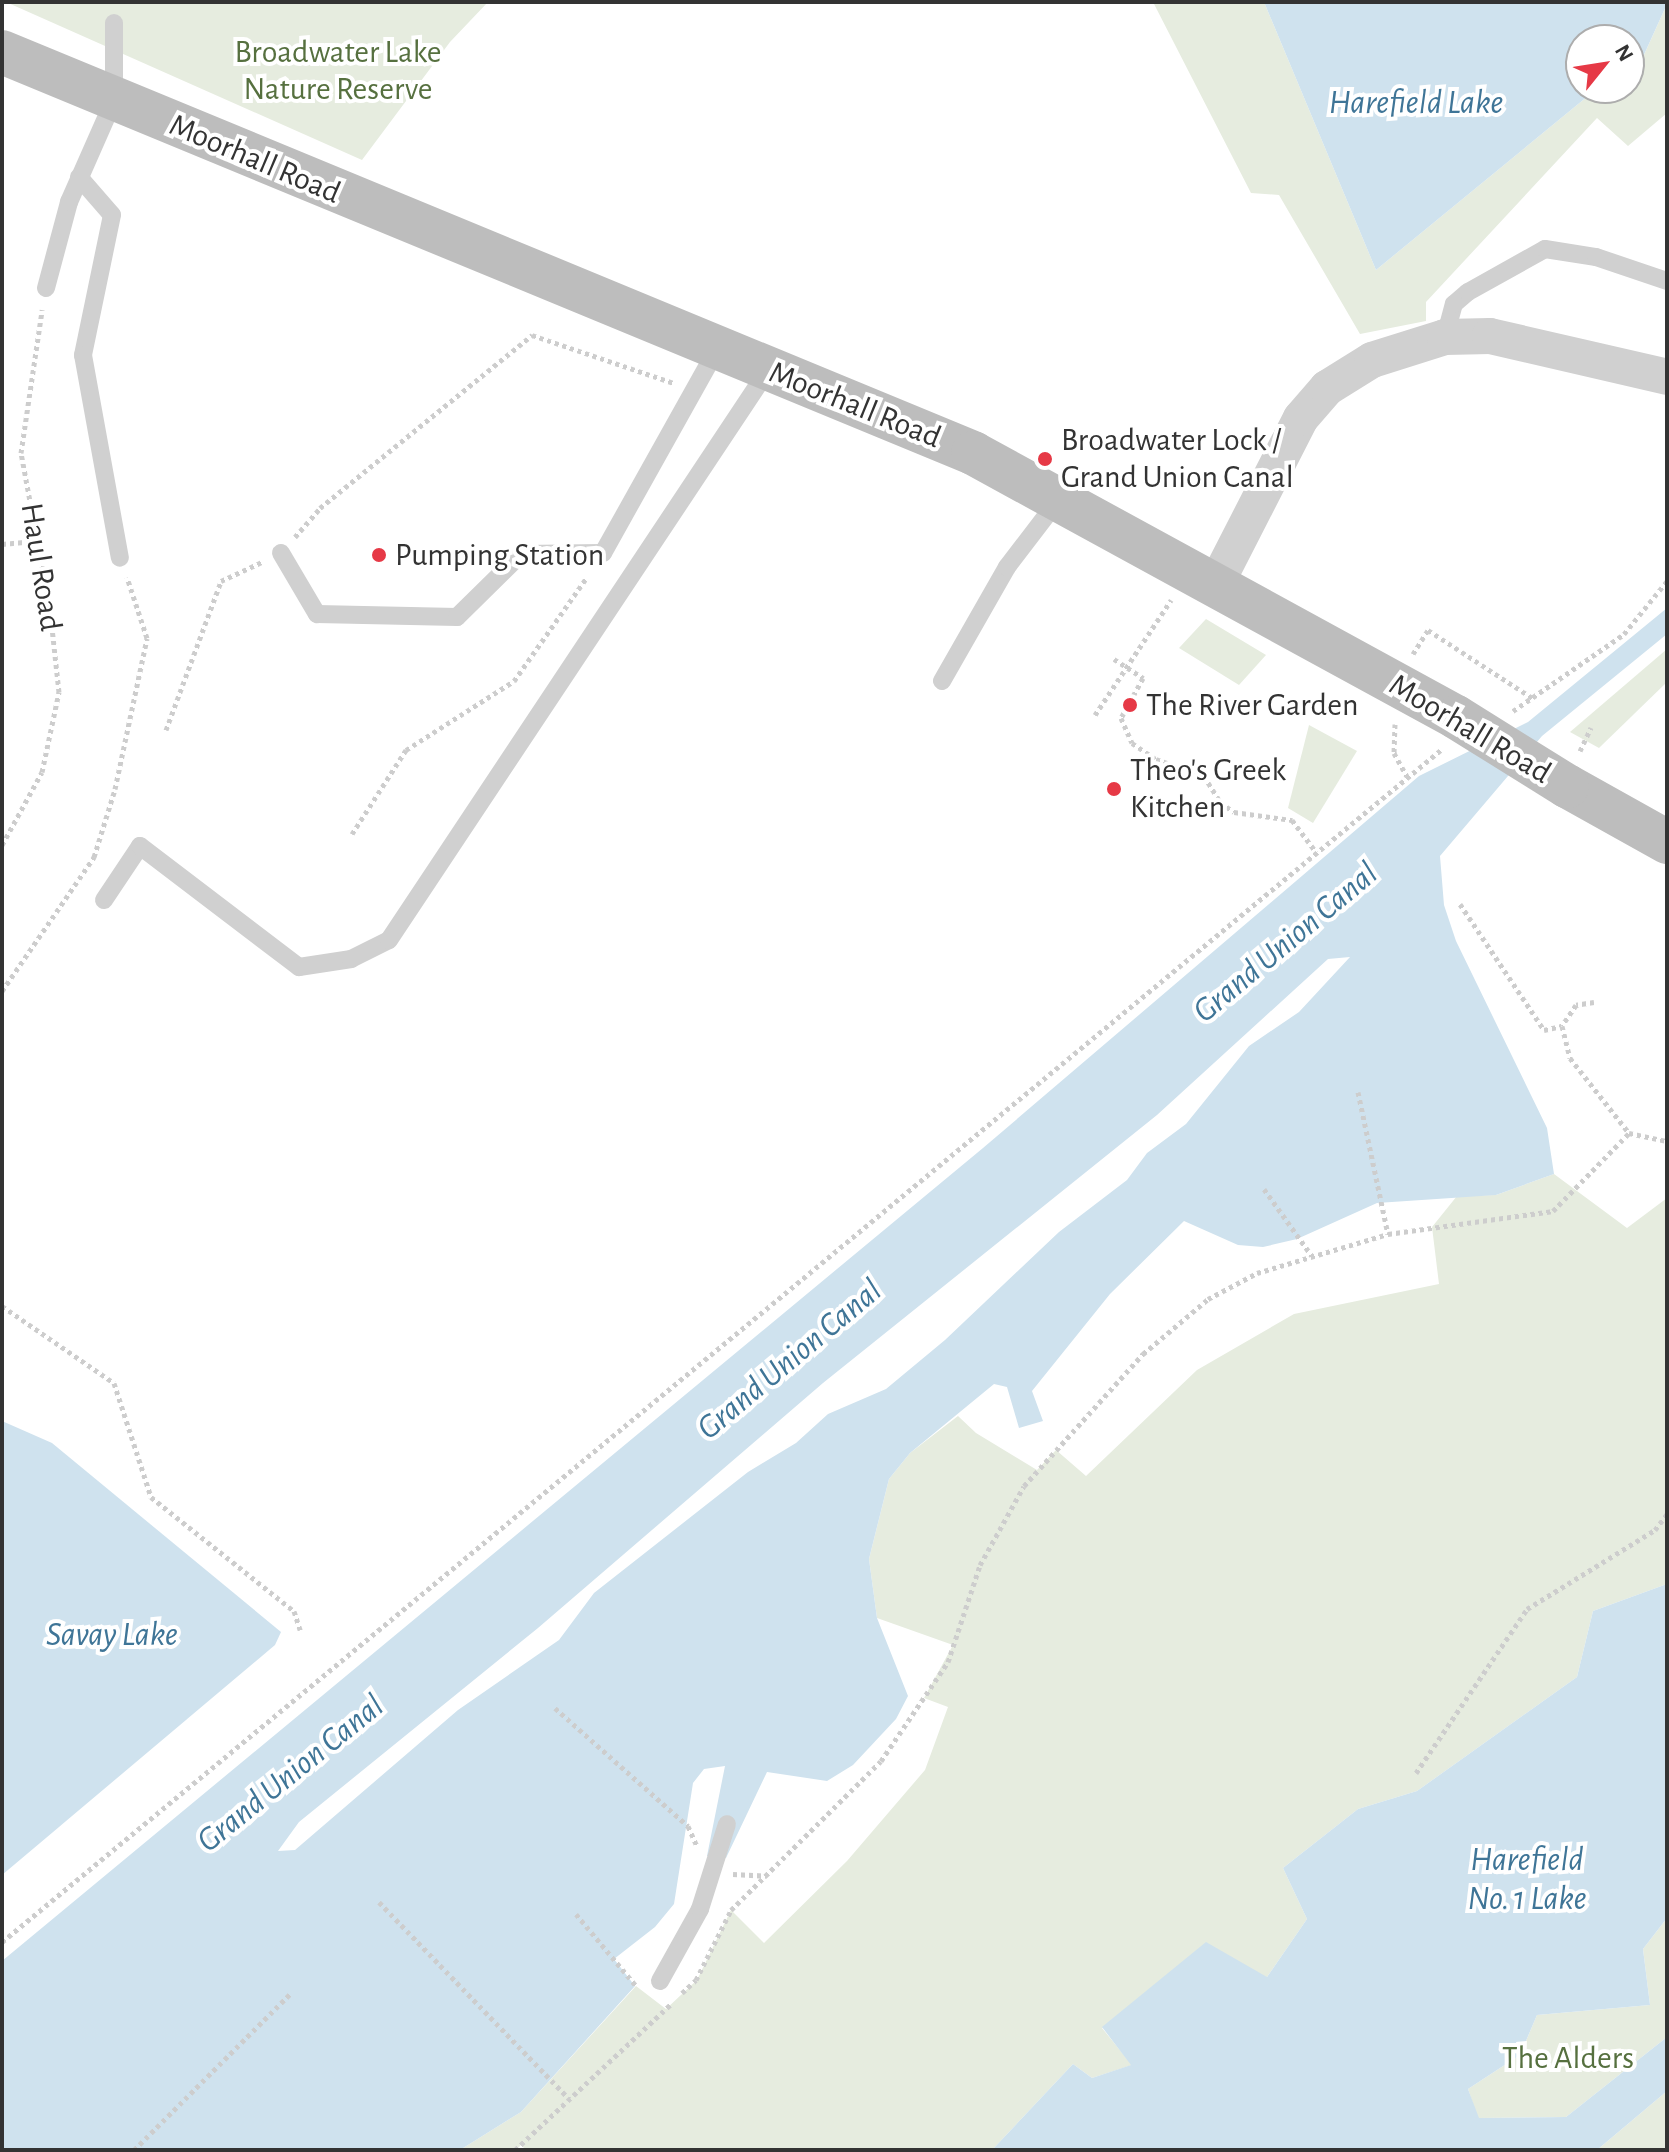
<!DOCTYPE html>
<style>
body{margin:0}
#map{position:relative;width:1669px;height:2152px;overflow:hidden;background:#fff;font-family:"Alegreya Sans",sans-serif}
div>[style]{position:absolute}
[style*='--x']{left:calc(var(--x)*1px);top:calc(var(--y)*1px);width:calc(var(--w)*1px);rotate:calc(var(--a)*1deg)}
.green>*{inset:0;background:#e6ecdf}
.water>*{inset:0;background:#cfe2ee}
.path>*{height:5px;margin-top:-2.5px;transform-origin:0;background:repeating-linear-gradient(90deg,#cdcdcd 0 4px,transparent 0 8px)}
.lane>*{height:18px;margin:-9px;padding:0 9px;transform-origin:9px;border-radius:9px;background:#d0d0d0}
.street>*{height:36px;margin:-18px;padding:0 18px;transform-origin:18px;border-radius:18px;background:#d0d0d0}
.secondary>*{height:44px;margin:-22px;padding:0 22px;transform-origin:22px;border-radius:22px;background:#bdbdbd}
.secondary-bridge>*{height:44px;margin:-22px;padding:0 22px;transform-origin:22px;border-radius:22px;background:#bdbdbd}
.dots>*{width:22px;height:22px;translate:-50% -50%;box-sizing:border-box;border:4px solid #fff;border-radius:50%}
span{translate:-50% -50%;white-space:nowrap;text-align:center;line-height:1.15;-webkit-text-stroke:8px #fff;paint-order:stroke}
.park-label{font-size:32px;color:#56703f}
.street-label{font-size:32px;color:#333}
.poi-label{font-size:32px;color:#333}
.left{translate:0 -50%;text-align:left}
.water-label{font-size:34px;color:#3f7597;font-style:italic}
.frame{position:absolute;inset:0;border:4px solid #333;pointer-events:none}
.north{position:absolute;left:1565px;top:24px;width:80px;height:80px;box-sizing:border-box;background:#fff;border:2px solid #adadad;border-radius:50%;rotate:60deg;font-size:22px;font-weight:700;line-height:32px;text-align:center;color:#333}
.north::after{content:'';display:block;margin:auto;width:28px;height:36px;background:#e63946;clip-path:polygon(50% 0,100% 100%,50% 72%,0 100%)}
</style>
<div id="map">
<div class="green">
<div style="clip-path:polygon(6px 2px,488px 2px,450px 42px,362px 160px)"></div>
<div style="clip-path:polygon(1153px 2px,1264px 2px,1376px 270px,1588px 96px,1629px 88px,1667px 4px,1667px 113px,1628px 146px,1597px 118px,1426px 302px,1426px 321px,1360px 334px,1279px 195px,1251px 193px)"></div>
<div style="clip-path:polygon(1206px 619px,1266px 655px,1239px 685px,1179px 648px)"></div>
<div style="clip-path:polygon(1667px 649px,1667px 682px,1599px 748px,1570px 732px)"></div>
<div style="clip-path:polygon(1309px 725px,1357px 751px,1313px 823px,1288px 808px)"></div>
<div style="clip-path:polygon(1554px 1174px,1627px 1228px,1667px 1198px,1667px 1584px,1593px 1611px,1577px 1677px,1417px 1791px,1358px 1809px,1283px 1868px,1307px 1919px,1267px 1977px,1102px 2028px,1132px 2065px,1092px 2078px,1073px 2064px,992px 2150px,526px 2150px,521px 2145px,516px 2150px,460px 2150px,521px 2112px,636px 1986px,666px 2009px,697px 1980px,731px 1910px,764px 1943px,847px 1861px,925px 1770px,948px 1707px,924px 1698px,953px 1645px,877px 1618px,869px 1559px,889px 1479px,910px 1453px,958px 1416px,976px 1433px,1037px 1470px,1056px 1450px,1086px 1476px,1197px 1370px,1294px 1314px,1439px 1284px,1432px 1227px,1457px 1196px,1496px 1195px)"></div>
<div style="clip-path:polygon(1667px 1918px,1667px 2037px,1566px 2117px,1478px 2118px,1468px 2089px,1520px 2055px,1537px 2015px,1650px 2005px,1643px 1949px)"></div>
<div style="clip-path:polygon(1667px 2091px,1667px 2150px,1597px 2150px)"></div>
</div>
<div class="water">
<div style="clip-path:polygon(1264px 2px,1667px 2px,1667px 4px,1633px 79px,1629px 80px,1629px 40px,1581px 40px,1581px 88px,1609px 88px,1588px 96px,1376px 270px)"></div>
<div style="clip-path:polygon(evenodd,1667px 608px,1667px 634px,1542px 736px,1440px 856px,1444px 905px,1456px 941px,1547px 1128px,1554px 1174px,1496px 1195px,1377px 1203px,1297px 1239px,1263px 1247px,1238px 1245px,1184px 1221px,1110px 1294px,1032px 1391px,1043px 1421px,1019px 1428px,1007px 1387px,994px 1384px,910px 1453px,889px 1479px,869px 1559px,877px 1618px,908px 1696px,896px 1719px,853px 1765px,827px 1781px,767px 1772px,726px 1858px,707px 1856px,725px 1766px,704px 1769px,693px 1783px,674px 1904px,655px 1927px,614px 1959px,635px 1986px,521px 2112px,460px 2150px,2px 2150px,2px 1961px,983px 1148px,1419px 776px,1528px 722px,1667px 608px,1350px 957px,1299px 1012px,1249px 1046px,1186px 1124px,1147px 1153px,1127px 1180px,1059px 1232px,945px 1340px,886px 1389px,828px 1414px,796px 1443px,748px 1472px,594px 1593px,559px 1640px,458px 1710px,295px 1850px,278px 1851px,299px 1822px,538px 1628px,823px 1383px,1157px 1115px,1328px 959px,1350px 957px)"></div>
<div style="clip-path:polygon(2px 1421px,52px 1443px,281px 1632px,275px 1645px,2px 1875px)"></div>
<div style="clip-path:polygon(1667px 1584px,1667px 1918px,1643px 1949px,1650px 2005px,1537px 2015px,1520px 2055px,1468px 2089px,1479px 2118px,1566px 2117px,1667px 2037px,1667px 2091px,1597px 2150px,992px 2150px,1073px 2064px,1092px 2078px,1131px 2065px,1102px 2027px,1206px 1942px,1267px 1977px,1307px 1919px,1283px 1868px,1358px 1809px,1417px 1791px,1577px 1677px,1593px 1611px)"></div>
</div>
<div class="path">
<div style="--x:295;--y:537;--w:38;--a:-49"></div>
<div style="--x:320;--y:508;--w:274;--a:-39.2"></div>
<div style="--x:532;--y:335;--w:150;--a:18.7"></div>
<div style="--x:2;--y:544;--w:36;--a:-5"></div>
<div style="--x:1413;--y:654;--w:28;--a:-58"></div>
<div style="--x:1428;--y:630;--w:126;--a:33.1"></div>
<div style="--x:1114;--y:659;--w:35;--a:33"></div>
<div style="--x:1143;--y:678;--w:46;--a:118.8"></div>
<div style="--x:1121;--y:718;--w:27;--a:66"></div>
<div style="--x:1132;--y:743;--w:29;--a:34"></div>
<div style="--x:1156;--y:759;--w:51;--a:19.5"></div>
<div style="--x:1204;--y:776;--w:31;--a:58"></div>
<div style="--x:1220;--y:802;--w:17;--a:36"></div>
<div style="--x:1234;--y:812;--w:59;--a:7.9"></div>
<div style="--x:1292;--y:820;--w:40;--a:53"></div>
<div style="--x:1513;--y:711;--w:135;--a:-34.7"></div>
<div style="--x:1624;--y:634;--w:68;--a:-50.9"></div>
<div style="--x:1095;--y:715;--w:138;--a:-56.5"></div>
<div style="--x:1395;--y:724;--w:29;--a:92"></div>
<div style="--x:1394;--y:753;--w:26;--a:61"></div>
<div style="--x:166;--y:730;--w:159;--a:-69.7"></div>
<div style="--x:221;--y:581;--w:45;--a:-24.9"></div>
<div style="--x:1580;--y:751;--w:26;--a:-65"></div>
<div style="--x:352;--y:834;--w:100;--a:-57.3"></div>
<div style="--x:406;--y:750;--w:128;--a:-32.6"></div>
<div style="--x:514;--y:681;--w:127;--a:-54.9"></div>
<div style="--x:2;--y:845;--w:83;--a:-61.3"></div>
<div style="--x:42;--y:772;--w:82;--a:-78"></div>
<div style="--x:59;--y:692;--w:83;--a:-96.2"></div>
<div style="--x:50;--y:609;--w:159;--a:-100.5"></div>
<div style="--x:21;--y:453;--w:145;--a:-81.6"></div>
<div style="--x:1460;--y:904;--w:151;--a:56.3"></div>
<div style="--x:1544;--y:1030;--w:18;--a:-13"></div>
<div style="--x:2;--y:991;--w:163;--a:-55.5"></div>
<div style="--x:94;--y:857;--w:71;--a:-72.8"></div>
<div style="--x:115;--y:789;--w:154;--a:-78"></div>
<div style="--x:147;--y:638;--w:64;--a:-108.2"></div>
<div style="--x:1594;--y:1002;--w:18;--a:171"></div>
<div style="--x:1576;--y:1005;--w:25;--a:124"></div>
<div style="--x:1562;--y:1026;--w:33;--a:76"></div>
<div style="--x:1570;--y:1058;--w:95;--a:51.8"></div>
<div style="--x:1358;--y:1092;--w:145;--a:78.1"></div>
<div style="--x:1264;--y:1189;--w:82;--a:54.4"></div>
<div style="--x:2;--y:1306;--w:136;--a:34.5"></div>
<div style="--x:114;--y:1383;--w:120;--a:72"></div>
<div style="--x:151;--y:1497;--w:183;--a:38.6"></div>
<div style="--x:294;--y:1611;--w:20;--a:72"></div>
<div style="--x:555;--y:1708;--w:178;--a:41.6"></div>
<div style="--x:688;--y:1826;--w:22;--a:66"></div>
<div style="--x:1416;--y:1773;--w:198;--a:-55.9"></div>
<div style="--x:1527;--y:1609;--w:150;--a:-31.7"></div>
<div style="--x:1655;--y:1530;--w:20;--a:-53"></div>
<div style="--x:733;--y:1874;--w:34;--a:3"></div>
<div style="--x:379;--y:1902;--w:274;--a:46"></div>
<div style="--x:576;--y:1914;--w:95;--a:50.1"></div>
<div style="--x:2;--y:1942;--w:1869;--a:-39.64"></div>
<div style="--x:682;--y:1993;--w:19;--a:-43"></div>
<div style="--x:696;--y:1980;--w:78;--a:-63.4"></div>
<div style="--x:731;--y:1910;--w:211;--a:-44.8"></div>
<div style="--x:881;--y:1761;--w:120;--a:-55.9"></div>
<div style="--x:948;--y:1662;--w:102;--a:-71.7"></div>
<div style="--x:980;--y:1565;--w:90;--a:-60.9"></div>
<div style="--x:1024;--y:1486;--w:178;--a:-48"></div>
<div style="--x:1143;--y:1354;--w:85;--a:-40.2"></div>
<div style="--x:1208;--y:1299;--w:55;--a:-28"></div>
<div style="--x:1257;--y:1273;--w:137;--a:-16.6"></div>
<div style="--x:1388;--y:1234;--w:167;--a:-7.9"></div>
<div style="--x:1553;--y:1211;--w:109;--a:-45.7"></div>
<div style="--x:1629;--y:1133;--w:39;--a:12"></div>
<div style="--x:134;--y:2150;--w:221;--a:-45"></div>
<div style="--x:515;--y:2150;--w:215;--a:-43.1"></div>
</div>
<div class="lane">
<div style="--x:79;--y:177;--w:50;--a:49"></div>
<div style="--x:112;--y:215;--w:143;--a:101.7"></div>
<div style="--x:83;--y:355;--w:206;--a:79.7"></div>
<div style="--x:46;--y:288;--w:89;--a:-75"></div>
<div style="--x:69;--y:202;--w:111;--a:-66.2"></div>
<div style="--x:114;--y:100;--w:77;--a:-90"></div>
<div style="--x:1445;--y:337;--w:34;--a:-75"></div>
<div style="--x:1454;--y:304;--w:18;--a:-41"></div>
<div style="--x:1468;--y:292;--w:88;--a:-29.2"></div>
<div style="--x:1545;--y:249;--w:52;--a:8.9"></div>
<div style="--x:1596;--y:257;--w:75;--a:18.7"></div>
<div style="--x:281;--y:553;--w:71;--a:59.5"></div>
<div style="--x:317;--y:614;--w:140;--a:1.2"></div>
<div style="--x:457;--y:617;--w:90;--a:-44.5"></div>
<div style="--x:521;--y:554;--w:82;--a:-0.7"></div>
<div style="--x:603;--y:553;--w:234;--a:-60.8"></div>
<div style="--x:942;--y:681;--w:131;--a:-60.3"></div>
<div style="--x:1007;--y:567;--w:86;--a:-52.6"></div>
<div style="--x:104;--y:900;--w:65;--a:-56.3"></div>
<div style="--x:140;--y:846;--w:200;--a:37.3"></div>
<div style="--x:299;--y:967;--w:53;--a:-8.7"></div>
<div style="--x:351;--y:959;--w:42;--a:-26.6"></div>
<div style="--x:389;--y:940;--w:685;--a:-56.38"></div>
<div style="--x:660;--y:1981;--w:82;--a:-60.9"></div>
<div style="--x:700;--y:1909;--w:89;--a:-72.4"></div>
</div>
<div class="street">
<div style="--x:1216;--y:584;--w:186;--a:-62.9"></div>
<div style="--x:1301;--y:418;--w:40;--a:-49"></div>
<div style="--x:1327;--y:388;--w:53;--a:-31.9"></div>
<div style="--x:1372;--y:360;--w:77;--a:-17.5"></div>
<div style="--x:1445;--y:337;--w:45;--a:-1.3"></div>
<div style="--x:1490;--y:336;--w:182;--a:13"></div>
</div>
<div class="secondary">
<div style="--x:2;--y:52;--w:1051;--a:22.44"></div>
<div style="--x:973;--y:453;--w:550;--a:28.66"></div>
<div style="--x:1567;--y:786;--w:115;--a:29.2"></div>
</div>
<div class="secondary-bridge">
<div style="--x:1456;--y:717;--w:131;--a:31.9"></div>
</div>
<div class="dots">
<div style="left:1045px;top:459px;background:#e63946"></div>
<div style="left:379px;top:555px;background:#e63946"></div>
<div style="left:1130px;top:705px;background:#e63946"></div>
<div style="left:1114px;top:789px;background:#e63946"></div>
</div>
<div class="park-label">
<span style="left:338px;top:71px">Broadwater Lake<br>Nature Reserve</span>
<span style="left:1568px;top:2058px">The Alders</span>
</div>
<div class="street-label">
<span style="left:255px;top:159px;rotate:23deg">Moorhall Road</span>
<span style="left:855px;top:405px;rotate:22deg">Moorhall Road</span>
<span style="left:41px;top:567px;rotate:81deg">Haul Road</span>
<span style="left:1470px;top:729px;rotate:31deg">Moorhall Road</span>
</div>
<div class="poi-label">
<span class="left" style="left:1061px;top:459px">Broadwater Lock /<br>Grand Union Canal</span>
<span class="left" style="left:395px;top:555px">Pumping Station</span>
<span class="left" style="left:1146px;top:705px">The River Garden</span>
<span class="left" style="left:1130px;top:789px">Theo's Greek<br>Kitchen</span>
</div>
<div class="water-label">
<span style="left:1416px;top:104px">Harefield Lake</span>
<span style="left:1286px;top:943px;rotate:-40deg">Grand Union Canal</span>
<span style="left:790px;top:1360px;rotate:-40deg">Grand Union Canal</span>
<span style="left:112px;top:1636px">Savay Lake</span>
<span style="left:291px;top:1774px;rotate:-39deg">Grand Union Canal</span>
<span style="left:1527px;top:1880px">Harefield<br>No. 1 Lake</span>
</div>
<div class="frame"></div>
<div class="north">N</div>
</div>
